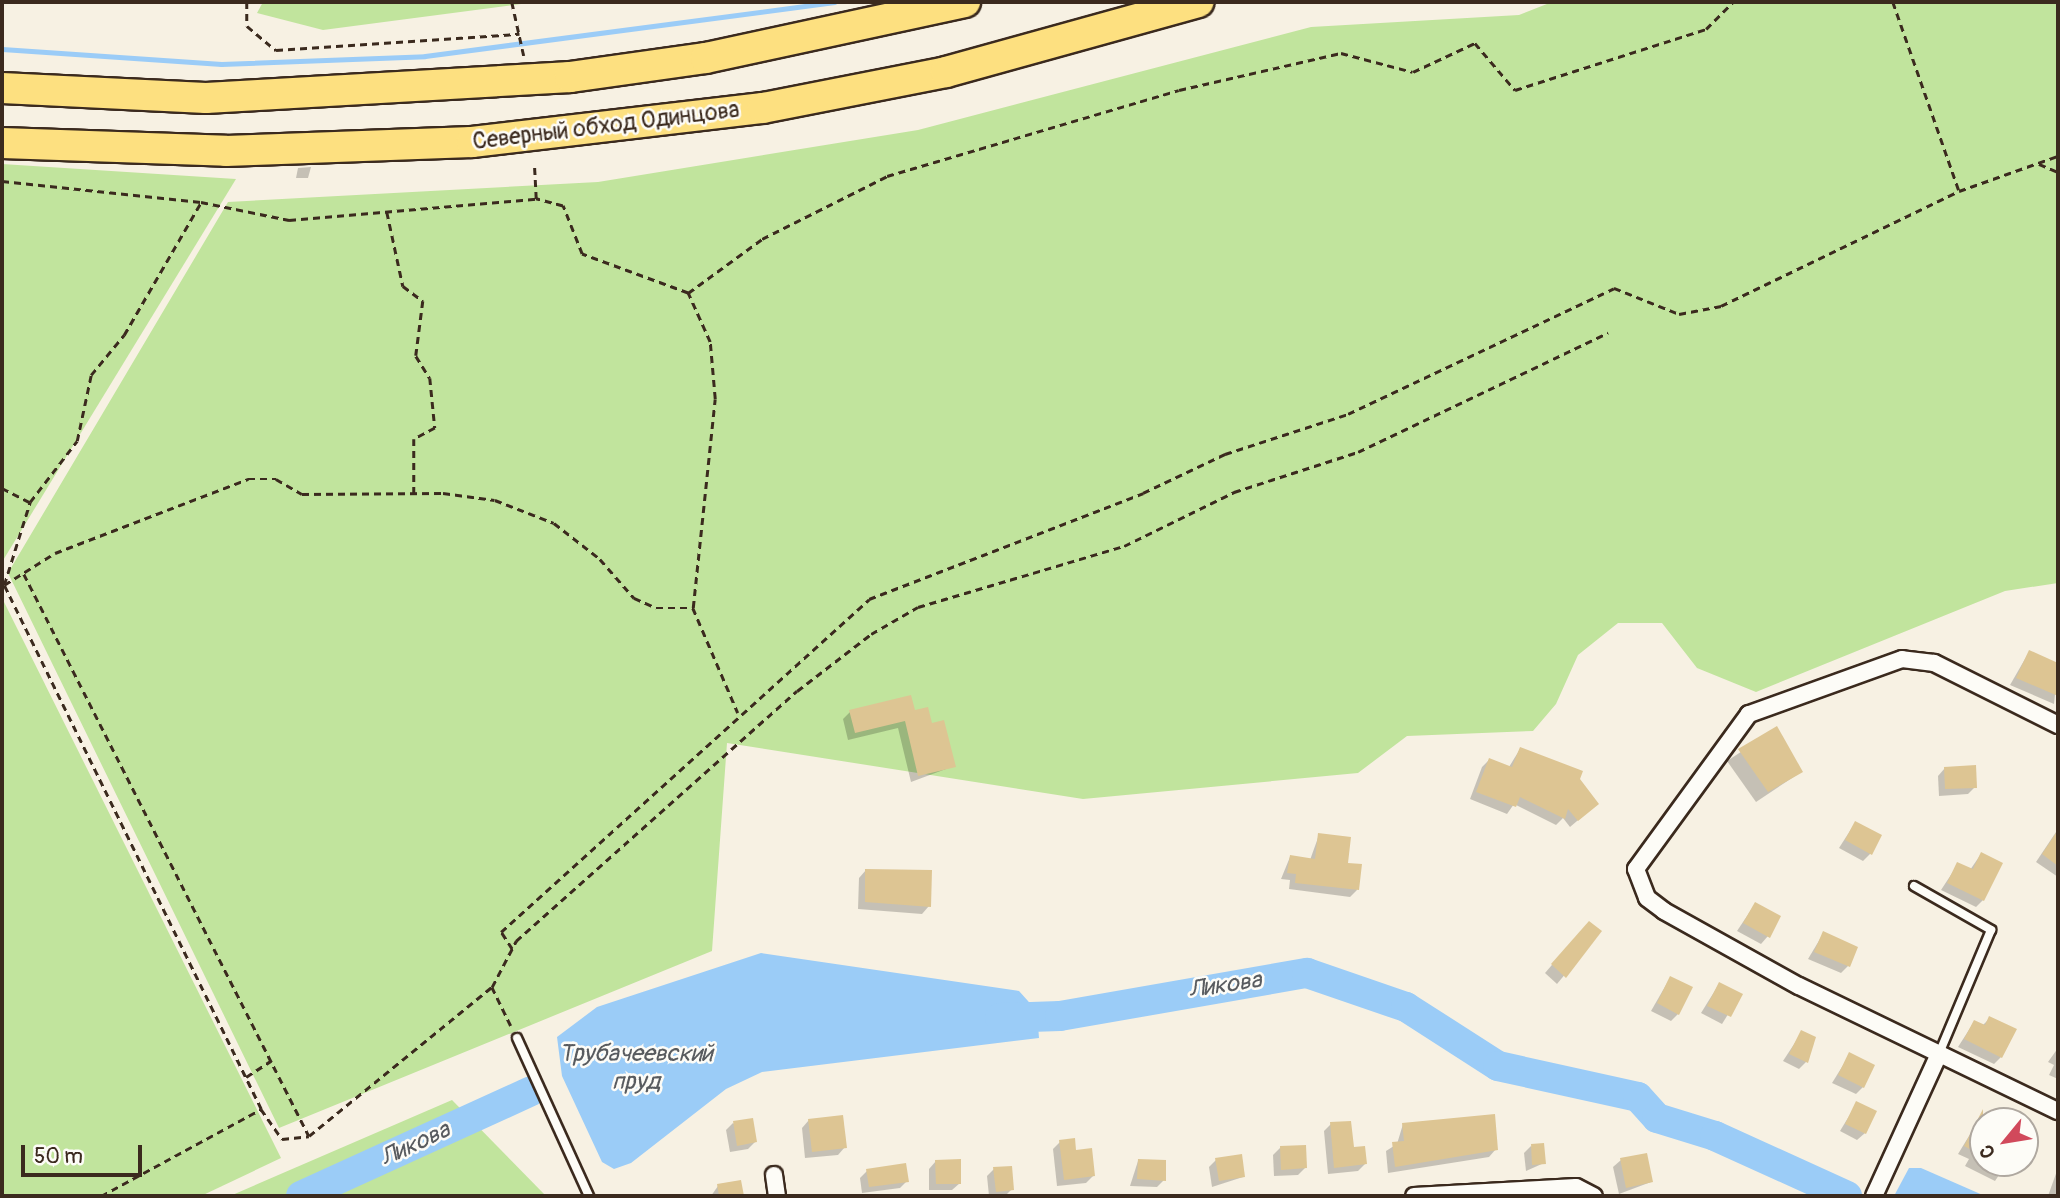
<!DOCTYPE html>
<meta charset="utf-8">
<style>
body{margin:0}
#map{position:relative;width:2060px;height:1198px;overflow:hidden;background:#f7f1e3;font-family:Pangolin,sans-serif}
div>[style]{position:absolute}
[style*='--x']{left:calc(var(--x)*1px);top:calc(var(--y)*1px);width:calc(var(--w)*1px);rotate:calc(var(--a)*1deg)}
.green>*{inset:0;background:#c1e49d}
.water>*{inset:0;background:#9bccf7}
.shadow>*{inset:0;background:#0003}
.stream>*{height:5px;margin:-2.5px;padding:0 2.5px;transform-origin:2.5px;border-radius:2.5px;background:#9bccf7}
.river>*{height:30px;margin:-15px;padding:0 15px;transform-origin:15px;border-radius:15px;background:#9bccf7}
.building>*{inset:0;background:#ddc593}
.path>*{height:2.5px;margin-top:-1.25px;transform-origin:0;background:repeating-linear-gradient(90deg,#3b2a1e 0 7px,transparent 0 12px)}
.roads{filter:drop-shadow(2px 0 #3b2a1e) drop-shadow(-2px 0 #3b2a1e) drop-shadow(0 2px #3b2a1e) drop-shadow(0 -2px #3b2a1e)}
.lane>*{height:8px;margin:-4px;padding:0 4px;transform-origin:4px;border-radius:4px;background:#fdfcf7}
.street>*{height:16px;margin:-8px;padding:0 8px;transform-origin:8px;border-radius:8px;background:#fdfcf7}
.highway>*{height:30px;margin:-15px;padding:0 15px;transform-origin:15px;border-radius:15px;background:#fde080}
span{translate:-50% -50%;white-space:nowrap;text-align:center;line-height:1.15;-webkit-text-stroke:5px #fdfcf7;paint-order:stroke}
.street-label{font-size:23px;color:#3b2a1e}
.water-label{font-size:24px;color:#585b5f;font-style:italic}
.frame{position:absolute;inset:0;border:4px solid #3b2a1e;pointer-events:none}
.north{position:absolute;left:1969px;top:1107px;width:70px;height:70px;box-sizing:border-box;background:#fdfcf7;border:2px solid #afa8a0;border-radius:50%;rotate:240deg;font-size:19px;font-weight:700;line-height:28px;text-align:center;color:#3b2a1e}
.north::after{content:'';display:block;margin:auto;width:24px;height:32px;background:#d1495b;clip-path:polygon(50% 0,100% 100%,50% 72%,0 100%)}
.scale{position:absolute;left:21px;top:1145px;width:121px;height:32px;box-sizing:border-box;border:4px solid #3b2a1e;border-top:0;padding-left:9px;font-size:21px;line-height:24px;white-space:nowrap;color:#3b2a1e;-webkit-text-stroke:5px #fdfcf7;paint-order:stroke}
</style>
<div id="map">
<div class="green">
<div style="clip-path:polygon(263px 2px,536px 2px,323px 30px,257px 13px)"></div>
<div style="clip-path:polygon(1552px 2px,2058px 2px,2058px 583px,2005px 591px,1756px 692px,1697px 668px,1662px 623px,1618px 623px,1578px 655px,1556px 704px,1533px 731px,1407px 736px,1358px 773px,1083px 799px,727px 743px,712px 951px,279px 1128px,8px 573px,228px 202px,598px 182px,918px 130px,1311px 27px,1519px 15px)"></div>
<div style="clip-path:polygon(2px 164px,236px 179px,2px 562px)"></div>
<div style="clip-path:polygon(2px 598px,281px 1158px,201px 1196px,2px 1196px)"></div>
<div style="clip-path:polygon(452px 1100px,546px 1196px,230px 1196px)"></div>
</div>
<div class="water">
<div style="clip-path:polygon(761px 953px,1019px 991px,1037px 1011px,1039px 1038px,762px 1072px,726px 1089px,631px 1163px,614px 1169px,602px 1162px,562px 1076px,557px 1037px,597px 1007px)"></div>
<div style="clip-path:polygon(1909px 1168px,1921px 1168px,1985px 1196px,1894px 1196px)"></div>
</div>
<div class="shadow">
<div style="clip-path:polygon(311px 167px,308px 178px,296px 178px,298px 168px)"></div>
<div style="clip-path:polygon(2029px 652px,2058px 665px,2054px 704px,2010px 685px)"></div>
<div style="clip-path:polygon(850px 712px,914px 712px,931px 725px,954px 766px,911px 782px,898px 728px,848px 740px,843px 719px)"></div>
<div style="clip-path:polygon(1776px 729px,1801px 772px,1756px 802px,1727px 761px)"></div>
<div style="clip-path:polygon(1520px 749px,1578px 779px,1597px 804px,1570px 827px,1563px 818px,1556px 825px,1514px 804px,1507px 814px,1470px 799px,1482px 767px,1489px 760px,1509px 767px)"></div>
<div style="clip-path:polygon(1945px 768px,1975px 787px,1968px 794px,1939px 796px,1938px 776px)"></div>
<div style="clip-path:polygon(1855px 823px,1871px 853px,1863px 861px,1839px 848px)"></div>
<div style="clip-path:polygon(2058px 829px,2058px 877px,2036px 862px)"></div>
<div style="clip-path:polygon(1319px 835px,1347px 864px,1357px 890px,1350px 897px,1289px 889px,1290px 880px,1281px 879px,1290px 857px,1310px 860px)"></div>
<div style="clip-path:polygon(1981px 854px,1983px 900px,1976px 907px,1941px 890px,1958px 864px,1970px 870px)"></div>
<div style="clip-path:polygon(866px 870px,929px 906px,922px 914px,858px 909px,859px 878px)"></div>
<div style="clip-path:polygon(1755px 904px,1768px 936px,1761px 944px,1737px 931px)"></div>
<div style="clip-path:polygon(1582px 930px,1600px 932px,1557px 984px,1545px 973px)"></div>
<div style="clip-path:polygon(1823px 934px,1848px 966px,1841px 973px,1808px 959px)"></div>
<div style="clip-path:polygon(1670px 978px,1678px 1014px,1671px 1021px,1651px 1011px)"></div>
<div style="clip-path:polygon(1719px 984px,1740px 995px,1722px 1024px,1701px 1013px)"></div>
<div style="clip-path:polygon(1990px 1018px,2001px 1057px,1994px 1064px,1958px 1047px,1974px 1022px,1982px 1026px)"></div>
<div style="clip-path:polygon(1802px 1032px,1806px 1062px,1799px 1069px,1783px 1061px)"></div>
<div style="clip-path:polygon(2058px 1048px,2058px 1079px,2049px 1075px,2054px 1065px,2048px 1062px)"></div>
<div style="clip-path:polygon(1850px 1054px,1863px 1087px,1856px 1094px,1832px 1083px)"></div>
<div style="clip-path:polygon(1857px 1103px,1865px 1133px,1857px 1140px,1840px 1131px)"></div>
<div style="clip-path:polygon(1980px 1118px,1983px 1163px,2007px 1163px,1995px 1181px,1965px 1166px,1969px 1159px,1958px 1154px)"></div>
<div style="clip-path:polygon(809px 1120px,845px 1147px,838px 1155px,805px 1158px,802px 1128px)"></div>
<div style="clip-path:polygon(733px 1123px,755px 1142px,748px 1149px,730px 1152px,726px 1130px)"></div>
<div style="clip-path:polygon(1331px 1124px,1365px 1164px,1358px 1171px,1328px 1174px,1324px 1131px)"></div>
<div style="clip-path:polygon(1403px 1124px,1496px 1149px,1489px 1157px,1388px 1173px,1386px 1151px,1397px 1144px)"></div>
<div style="clip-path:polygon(1060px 1142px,1093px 1176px,1086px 1183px,1057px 1186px,1053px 1149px)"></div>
<div style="clip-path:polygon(1531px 1146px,1544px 1163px,1526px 1171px,1524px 1153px)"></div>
<div style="clip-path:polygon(1281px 1147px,1305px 1168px,1298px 1175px,1274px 1176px,1273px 1155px)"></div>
<div style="clip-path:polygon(1216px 1160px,1243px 1177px,1212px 1187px,1209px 1167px)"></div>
<div style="clip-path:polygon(1621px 1160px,1651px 1182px,1619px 1194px,1613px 1167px)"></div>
<div style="clip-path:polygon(936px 1161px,960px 1183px,952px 1190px,929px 1190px,929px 1169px)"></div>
<div style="clip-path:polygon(1138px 1161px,1164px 1180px,1157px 1187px,1130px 1186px)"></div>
<div style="clip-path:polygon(2058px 1168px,2058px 1196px,2048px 1196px)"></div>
<div style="clip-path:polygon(994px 1169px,1012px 1189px,1005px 1196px,989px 1196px,987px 1176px)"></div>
<div style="clip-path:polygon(867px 1171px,907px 1181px,900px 1188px,862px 1193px,860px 1178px)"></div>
<div style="clip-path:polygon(740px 1182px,742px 1196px,711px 1196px,718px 1186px)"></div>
<div style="clip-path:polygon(818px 1194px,819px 1196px,797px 1196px)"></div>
</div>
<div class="stream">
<div style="--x:2;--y:49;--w:220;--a:3.9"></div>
<div style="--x:221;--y:64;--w:204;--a:-2.2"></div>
<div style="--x:425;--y:56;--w:413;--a:-7.5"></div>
</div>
<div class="river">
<div style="--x:1000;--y:1018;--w:60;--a:-1.9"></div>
<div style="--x:1060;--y:1016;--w:251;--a:-9.9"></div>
<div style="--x:1307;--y:973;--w:105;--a:19"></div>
<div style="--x:1406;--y:1007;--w:109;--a:32.7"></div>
<div style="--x:1498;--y:1066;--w:143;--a:12.5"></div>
<div style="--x:1638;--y:1097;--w:28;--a:48"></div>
<div style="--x:1657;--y:1118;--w:61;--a:17.2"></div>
<div style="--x:1715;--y:1136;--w:145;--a:24.4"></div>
<div style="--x:301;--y:1196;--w:251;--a:-24.5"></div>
</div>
<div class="building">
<div style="clip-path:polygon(2029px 650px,2058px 663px,2058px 696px,2016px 678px)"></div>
<div style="clip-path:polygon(911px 695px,915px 710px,928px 707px,932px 723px,944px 720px,956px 767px,918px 776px,905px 721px,855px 733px,849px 710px)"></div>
<div style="clip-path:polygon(1777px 726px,1803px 772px,1768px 792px,1738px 749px)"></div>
<div style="clip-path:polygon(1520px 747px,1583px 771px,1580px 779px,1599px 804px,1578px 821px,1568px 809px,1565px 819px,1520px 797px,1516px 807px,1476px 792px,1489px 758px,1512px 767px)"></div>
<div style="clip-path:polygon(1976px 765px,1977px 788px,1945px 789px,1944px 767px)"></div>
<div style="clip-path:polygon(1855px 821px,1882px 835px,1872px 855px,1845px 840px)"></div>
<div style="clip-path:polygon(2058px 830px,2058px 866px,2042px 854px)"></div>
<div style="clip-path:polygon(1318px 833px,1351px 837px,1348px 863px,1362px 864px,1359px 890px,1295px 883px,1296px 874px,1287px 873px,1290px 855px,1315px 859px)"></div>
<div style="clip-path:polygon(1981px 852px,2003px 863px,1984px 901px,1947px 883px,1957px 862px,1973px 869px)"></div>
<div style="clip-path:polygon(865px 869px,932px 870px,931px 907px,865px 902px)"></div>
<div style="clip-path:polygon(1755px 902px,1781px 916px,1770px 938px,1743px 923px)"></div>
<div style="clip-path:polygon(1589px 921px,1602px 931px,1566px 978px,1551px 964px)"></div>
<div style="clip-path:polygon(1823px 931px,1858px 947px,1850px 967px,1814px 952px)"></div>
<div style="clip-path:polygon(1670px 976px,1693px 987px,1679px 1015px,1657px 1003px)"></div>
<div style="clip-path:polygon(1719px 982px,1743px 994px,1731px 1017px,1707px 1006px)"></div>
<div style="clip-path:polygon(1989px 1016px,2017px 1029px,2002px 1058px,1964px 1039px,1974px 1020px,1985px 1025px)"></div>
<div style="clip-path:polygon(1801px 1030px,1816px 1037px,1808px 1063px,1789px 1054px)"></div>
<div style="clip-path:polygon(1849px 1052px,1875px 1065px,1864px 1088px,1838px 1075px)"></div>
<div style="clip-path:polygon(1856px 1101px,1877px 1111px,1866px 1134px,1845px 1124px)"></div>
<div style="clip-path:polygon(1983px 1109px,1983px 1156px,1964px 1146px)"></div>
<div style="clip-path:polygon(1495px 1114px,1498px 1150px,1395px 1167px,1392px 1142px,1404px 1141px,1402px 1123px)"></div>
<div style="clip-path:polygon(843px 1115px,847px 1148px,812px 1152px,808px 1119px)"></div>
<div style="clip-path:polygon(753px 1118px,757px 1142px,737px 1146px,733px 1121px)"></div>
<div style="clip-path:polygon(1351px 1121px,1354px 1147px,1365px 1146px,1367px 1164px,1334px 1168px,1330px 1122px)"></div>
<div style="clip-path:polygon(1075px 1138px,1076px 1150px,1092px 1148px,1095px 1176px,1064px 1180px,1059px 1140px)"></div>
<div style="clip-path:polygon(1544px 1143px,1546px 1164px,1532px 1165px,1531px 1144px)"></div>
<div style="clip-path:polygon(1306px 1145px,1307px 1168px,1281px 1170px,1280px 1146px)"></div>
<div style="clip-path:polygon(1647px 1153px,1653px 1182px,1626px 1188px,1620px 1158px)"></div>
<div style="clip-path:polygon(1242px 1154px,1245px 1177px,1219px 1181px,1215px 1158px)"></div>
<div style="clip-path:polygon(961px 1159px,961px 1184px,936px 1184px,935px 1160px)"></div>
<div style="clip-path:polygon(1138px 1159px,1166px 1160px,1166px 1181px,1137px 1179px)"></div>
<div style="clip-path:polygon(906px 1163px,909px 1182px,869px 1187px,866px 1169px)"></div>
<div style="clip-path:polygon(1012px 1166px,1014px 1190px,996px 1192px,993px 1167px)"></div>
<div style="clip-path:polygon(741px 1180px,744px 1196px,719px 1196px,717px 1184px)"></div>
</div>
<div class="path">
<div style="--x:247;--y:2;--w:24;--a:90"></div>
<div style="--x:247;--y:26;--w:38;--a:40"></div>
<div style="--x:276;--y:50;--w:244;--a:-3.8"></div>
<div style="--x:512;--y:2;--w:55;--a:77.5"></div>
<div style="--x:1893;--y:2;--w:199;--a:70.7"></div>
<div style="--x:2039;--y:164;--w:21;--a:23"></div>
<div style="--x:2;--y:181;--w:200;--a:6"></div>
<div style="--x:201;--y:202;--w:90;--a:11.6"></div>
<div style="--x:289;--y:220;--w:248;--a:-4.9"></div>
<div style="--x:536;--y:199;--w:35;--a:-93"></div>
<div style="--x:387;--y:212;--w:76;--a:77.8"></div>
<div style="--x:403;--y:286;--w:25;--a:37"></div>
<div style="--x:423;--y:301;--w:55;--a:97.3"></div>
<div style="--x:416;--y:356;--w:26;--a:58"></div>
<div style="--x:430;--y:378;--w:50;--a:84.3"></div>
<div style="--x:435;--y:428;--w:24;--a:152"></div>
<div style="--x:414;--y:439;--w:54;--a:90"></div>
<div style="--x:688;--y:293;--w:92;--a:-36.1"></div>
<div style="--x:762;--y:239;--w:140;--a:-26.7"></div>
<div style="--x:887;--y:176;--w:304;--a:-16.4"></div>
<div style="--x:1179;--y:90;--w:166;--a:-12.9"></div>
<div style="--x:1341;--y:53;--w:74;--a:14.8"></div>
<div style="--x:1413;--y:72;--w:68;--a:-25.1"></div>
<div style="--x:1475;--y:43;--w:62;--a:49.6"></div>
<div style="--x:1515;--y:90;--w:201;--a:-17.7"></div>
<div style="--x:1706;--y:29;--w:38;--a:-45"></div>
<div style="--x:2;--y:488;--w:31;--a:27"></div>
<div style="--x:24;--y:574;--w:630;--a:63.11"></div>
<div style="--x:4;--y:585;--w:60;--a:-32.1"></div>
<div style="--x:55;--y:553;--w:207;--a:-21"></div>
<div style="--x:248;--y:479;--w:28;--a:0"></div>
<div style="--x:276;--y:479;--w:30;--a:30"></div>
<div style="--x:302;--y:494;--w:141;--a:-0.4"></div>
<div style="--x:443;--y:493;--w:52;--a:7.7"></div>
<div style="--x:495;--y:500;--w:63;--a:21.3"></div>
<div style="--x:554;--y:523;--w:58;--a:38"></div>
<div style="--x:600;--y:559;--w:52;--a:48.9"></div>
<div style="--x:634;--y:598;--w:24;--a:24"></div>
<div style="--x:656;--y:608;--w:37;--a:0"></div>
<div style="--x:693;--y:608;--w:210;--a:-84"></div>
<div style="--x:715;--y:399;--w:57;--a:-95"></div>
<div style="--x:710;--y:342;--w:54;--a:-114.2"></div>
<div style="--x:688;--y:293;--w:113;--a:-159.8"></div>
<div style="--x:582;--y:254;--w:52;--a:-111.6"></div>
<div style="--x:563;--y:206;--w:28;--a:-165"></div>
<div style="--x:693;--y:608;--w:114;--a:66.8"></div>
<div style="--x:512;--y:949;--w:20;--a:-123"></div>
<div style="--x:501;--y:932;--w:496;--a:-42.1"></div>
<div style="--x:869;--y:599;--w:294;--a:-21.1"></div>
<div style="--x:1143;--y:493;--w:91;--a:-25.4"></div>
<div style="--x:1225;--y:454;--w:129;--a:-18"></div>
<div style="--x:1348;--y:414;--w:294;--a:-25.3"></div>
<div style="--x:1614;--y:288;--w:70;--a:21.8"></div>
<div style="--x:1679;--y:314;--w:43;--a:-10.8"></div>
<div style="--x:1721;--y:306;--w:264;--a:-25.8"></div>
<div style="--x:1959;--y:191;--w:105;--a:-19.5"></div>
<div style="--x:492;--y:987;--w:52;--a:-62.4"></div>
<div style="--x:516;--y:941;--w:376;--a:-41.7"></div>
<div style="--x:797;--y:691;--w:93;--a:-37.6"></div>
<div style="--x:871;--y:634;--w:54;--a:-29.9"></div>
<div style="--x:918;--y:607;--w:215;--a:-16.5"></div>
<div style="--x:1124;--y:546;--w:123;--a:-26.1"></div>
<div style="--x:1234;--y:492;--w:130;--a:-17.9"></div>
<div style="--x:1358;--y:452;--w:277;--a:-25.5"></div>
<div style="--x:246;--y:1077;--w:30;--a:-33"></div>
<div style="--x:261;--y:1109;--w:37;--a:55"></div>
<div style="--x:282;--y:1139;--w:27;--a:-6"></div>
<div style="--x:309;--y:1136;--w:236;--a:-39.2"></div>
<div style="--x:492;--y:987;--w:43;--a:64"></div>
<div style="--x:101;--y:1196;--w:182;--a:-28.5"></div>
<div style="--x:261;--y:1109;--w:584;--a:-116.13"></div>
<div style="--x:4;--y:585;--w:87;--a:-72.6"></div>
<div style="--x:30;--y:502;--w:77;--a:-52.4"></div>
<div style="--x:77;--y:441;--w:67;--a:-78"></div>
<div style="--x:91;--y:375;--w:52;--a:-50.5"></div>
<div style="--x:124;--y:335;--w:154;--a:-59.9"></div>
</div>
<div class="roads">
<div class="lane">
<div style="--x:1914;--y:886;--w:89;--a:29.7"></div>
<div style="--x:1991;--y:930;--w:134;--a:112.8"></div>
<div style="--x:517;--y:1038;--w:174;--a:65.5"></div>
</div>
<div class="street">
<div style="--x:2058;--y:725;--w:139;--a:-153.4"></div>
<div style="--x:1934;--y:663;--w:32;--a:-173"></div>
<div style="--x:1902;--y:659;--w:163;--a:160.2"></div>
<div style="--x:1749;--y:714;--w:192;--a:126.1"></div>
<div style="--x:1636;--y:869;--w:31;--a:69"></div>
<div style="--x:1647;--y:898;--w:21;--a:37"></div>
<div style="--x:1664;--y:911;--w:154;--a:29.1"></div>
<div style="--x:1799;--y:986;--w:288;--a:25.8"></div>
<div style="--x:774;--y:1175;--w:21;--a:82"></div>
<div style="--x:1414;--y:1196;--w:162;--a:-3.2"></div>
<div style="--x:1576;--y:1187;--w:20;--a:27"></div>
<div style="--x:1874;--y:1196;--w:156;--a:-65.4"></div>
</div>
<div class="highway">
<div style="--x:2;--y:88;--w:204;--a:2.8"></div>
<div style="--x:206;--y:98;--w:365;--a:-3.3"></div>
<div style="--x:570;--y:77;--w:137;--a:-8"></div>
<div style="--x:706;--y:58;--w:265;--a:-12.2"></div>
<div style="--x:2;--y:143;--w:224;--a:2"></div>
<div style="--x:226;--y:151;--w:246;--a:-2.1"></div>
<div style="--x:472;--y:142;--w:293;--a:-6.7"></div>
<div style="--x:763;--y:108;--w:187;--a:-11.1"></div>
<div style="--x:946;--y:72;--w:262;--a:-15.5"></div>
</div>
</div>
<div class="street-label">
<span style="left:606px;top:126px;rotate:-7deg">Северный обход Одинцова</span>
</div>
<div class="water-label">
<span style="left:1225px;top:985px;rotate:-8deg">Ликова</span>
<span style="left:636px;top:1068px">Трубачеевский<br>пруд</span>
<span style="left:415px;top:1144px;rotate:-25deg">Ликова</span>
</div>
<div class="frame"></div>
<div class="north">С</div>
<div class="scale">50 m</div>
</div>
